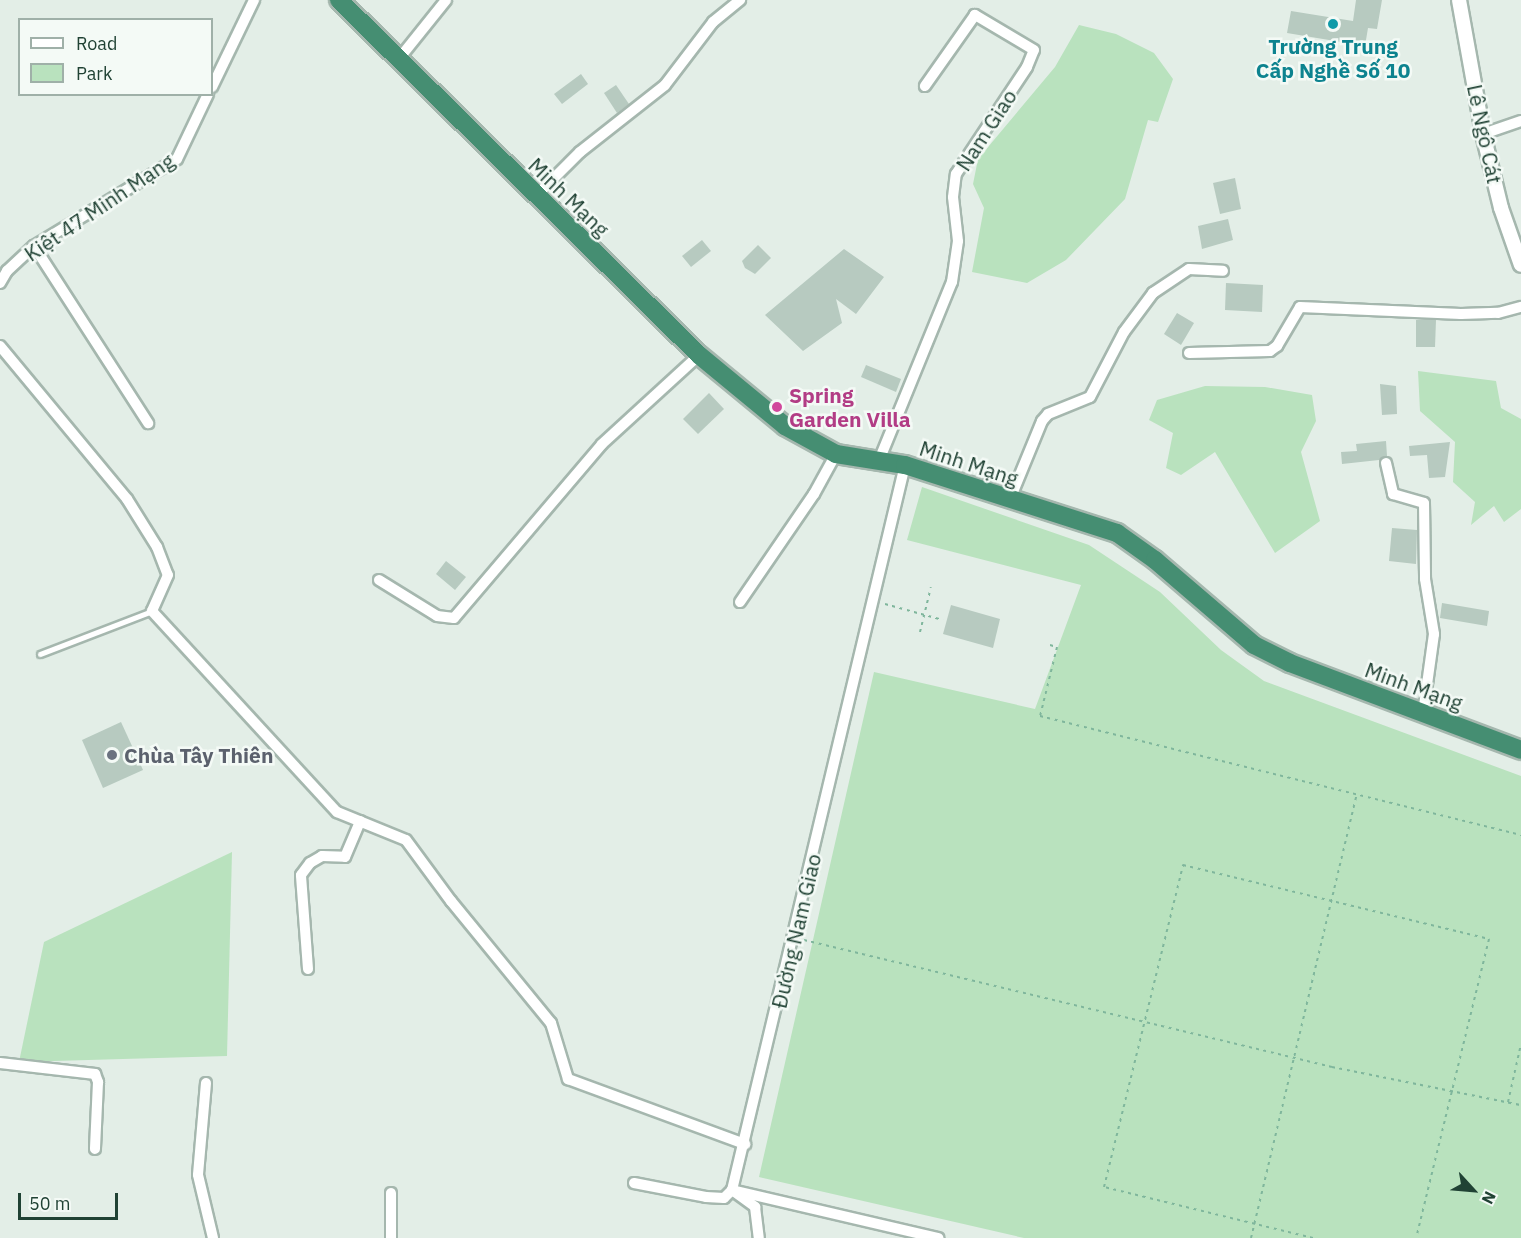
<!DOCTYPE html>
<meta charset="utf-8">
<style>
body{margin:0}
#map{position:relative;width:1521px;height:1238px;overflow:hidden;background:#e3eee7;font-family:"IBM Plex Sans",sans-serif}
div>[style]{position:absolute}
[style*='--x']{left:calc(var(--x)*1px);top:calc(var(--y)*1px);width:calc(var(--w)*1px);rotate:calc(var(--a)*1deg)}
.green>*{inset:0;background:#b9e2be}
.building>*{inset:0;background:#b7cac0}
.path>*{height:2px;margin-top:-1px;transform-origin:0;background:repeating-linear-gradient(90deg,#7fb69c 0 3px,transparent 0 7.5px)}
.roads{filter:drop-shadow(2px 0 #a5b7ae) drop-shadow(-2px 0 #a5b7ae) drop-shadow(0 2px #a5b7ae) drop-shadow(0 -2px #a5b7ae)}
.service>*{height:5px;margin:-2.5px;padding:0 2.5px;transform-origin:2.5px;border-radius:2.5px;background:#fff}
.minor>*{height:10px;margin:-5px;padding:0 5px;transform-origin:5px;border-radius:5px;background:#fff}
.tertiary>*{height:14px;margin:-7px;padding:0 7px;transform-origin:7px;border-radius:7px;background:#fff}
.trunk>*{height:18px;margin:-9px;padding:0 9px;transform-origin:9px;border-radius:9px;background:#458e72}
.dots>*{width:16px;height:16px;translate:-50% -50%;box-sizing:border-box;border:3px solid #f4faf6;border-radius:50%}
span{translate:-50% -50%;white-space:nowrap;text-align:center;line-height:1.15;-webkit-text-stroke:5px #f4faf6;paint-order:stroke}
.culture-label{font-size:21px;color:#0d838f;font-weight:700}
.street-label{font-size:21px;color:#204234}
.hotel-label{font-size:21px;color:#b23c85;font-weight:700}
.left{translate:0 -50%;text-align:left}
.worship-label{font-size:21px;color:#5b616d;font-weight:700}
.legend{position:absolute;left:18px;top:18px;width:195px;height:78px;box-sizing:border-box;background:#f4faf6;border:2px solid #9fb0a8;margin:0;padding:8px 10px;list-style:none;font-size:18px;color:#204234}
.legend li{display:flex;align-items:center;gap:12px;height:30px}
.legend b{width:30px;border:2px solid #9fb0a8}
.north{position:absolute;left:1443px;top:1160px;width:60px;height:60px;-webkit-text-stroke:4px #f4faf6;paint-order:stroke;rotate:116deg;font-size:16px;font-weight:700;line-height:24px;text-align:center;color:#204234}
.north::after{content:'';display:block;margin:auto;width:21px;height:27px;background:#204234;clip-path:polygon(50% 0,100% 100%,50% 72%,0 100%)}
.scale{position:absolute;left:18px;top:1193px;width:100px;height:27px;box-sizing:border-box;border:3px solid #204234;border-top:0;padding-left:8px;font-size:18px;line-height:21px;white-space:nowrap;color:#204234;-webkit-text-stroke:4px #f4faf6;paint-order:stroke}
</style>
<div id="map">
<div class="green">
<div style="clip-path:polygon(1079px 25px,1116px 34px,1154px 53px,1173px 79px,1158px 122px,1148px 120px,1125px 199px,1066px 260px,1027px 283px,972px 272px,984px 208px,973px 184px,978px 159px,1055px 67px)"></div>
<div style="clip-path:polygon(1418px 371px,1496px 381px,1501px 408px,1521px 419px,1521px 509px,1504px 522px,1494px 506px,1471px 525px,1475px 502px,1453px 482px,1455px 442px,1420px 411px)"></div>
<div style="clip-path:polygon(1205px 386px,1265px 387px,1312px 395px,1316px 421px,1301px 452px,1320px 521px,1275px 553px,1215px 452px,1181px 475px,1166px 468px,1173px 433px,1149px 420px,1157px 400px)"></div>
<div style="clip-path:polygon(922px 487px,1089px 545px,1160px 592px,1221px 650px,1264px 681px,1521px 776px,1521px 1238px,1024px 1238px,759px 1177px,874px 672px,1035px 709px,1081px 585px,907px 540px)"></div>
<div style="clip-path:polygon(232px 852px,227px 1056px,19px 1062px,44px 942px)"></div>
</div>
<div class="building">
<div style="clip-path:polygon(1356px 0,1382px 0,1377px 29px,1368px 28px,1365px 46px,1287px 33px,1291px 11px,1353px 21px)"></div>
<div style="clip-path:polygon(581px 74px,588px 84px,562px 104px,554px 94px)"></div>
<div style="clip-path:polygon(616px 85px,629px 104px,617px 113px,604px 93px)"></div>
<div style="clip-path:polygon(1235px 178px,1241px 209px,1220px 214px,1213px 183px)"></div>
<div style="clip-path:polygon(1228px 219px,1233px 240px,1202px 249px,1198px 226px)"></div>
<div style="clip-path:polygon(702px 240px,711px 251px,691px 267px,682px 256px)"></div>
<div style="clip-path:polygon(758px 245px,771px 258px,755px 274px,745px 268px,742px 261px)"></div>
<div style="clip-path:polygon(844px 249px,884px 277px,856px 314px,836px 299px,842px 323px,803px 351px,765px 315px)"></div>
<div style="clip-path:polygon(1226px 283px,1263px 285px,1262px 312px,1225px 310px)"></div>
<div style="clip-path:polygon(1177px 313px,1194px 323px,1181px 345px,1164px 334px)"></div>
<div style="clip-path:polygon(1416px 320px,1436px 320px,1435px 347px,1416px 347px)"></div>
<div style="clip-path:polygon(866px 365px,901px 379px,896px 392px,861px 377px)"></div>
<div style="clip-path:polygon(1380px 384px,1396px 386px,1397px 414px,1382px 415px)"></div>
<div style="clip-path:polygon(709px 393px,724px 409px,698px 434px,683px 419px)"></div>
<div style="clip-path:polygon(1386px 441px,1387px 456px,1379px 460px,1342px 464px,1341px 452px,1357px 451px,1356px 444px)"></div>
<div style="clip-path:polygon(1450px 442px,1445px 477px,1429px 478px,1427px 455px,1410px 456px,1409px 446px)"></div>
<div style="clip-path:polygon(1392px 528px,1417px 530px,1416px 564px,1389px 561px)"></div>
<div style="clip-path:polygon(446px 561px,466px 577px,455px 590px,436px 574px)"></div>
<div style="clip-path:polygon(1442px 603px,1489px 611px,1487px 626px,1440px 618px)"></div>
<div style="clip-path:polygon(951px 605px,1000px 619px,993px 648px,943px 634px)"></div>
<div style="clip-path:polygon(121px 722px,143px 770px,103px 788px,82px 740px)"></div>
</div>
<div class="path">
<div style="--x:885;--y:604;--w:60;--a:15.4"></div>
<div style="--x:920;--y:632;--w:46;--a:-76.3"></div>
<div style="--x:1050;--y:645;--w:7;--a:16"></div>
<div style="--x:1057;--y:647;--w:71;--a:103.8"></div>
<div style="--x:1040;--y:716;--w:496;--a:13.9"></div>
<div style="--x:804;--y:940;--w:543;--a:13.52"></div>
<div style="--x:1332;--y:1067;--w:193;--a:11.4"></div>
<div style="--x:1508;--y:1102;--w:59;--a:-77.4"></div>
<div style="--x:1251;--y:1238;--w:457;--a:-76.6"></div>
<div style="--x:1313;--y:1238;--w:215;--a:-166.3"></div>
<div style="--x:1104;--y:1187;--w:332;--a:-76.2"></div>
<div style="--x:1183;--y:865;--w:315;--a:13.6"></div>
<div style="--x:1489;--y:939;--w:308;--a:103.7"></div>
</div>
<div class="roads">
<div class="service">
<div style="--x:40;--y:654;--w:120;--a:-21"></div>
</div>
<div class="minor">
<div style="--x:398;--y:60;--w:77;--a:-51.3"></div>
<div style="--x:212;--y:87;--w:97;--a:-64.2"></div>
<div style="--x:1483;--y:134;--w:40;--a:-18.9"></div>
<div style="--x:536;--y:196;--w:62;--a:-45"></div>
<div style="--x:580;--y:152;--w:108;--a:-38.2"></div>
<div style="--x:665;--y:85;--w:79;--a:-52.7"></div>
<div style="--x:713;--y:22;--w:35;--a:-39"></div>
<div style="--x:34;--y:246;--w:211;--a:57.2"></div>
<div style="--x:0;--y:283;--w:14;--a:-60"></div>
<div style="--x:7;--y:271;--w:37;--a:-43"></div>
<div style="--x:34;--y:246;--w:167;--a:-31.3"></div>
<div style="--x:177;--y:159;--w:72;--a:-64.5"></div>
<div style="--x:0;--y:346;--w:199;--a:50.3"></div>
<div style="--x:127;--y:499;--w:57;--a:58"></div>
<div style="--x:157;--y:547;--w:30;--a:69"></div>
<div style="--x:168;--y:575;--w:39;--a:114"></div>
<div style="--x:152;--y:611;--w:273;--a:47.4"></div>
<div style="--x:337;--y:812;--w:74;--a:22.1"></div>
<div style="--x:406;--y:840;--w:76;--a:53.6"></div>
<div style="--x:451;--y:901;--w:158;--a:50.7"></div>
<div style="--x:551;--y:1023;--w:59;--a:73.1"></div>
<div style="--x:568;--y:1079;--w:189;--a:20.2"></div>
<div style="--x:1189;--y:353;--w:81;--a:-1.4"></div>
<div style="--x:1270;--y:351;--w:9;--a:-36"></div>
<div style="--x:1277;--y:346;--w:45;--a:-59.5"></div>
<div style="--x:1300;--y:307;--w:161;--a:2.5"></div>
<div style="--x:1461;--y:314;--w:37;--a:-2"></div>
<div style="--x:1498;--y:313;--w:24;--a:-15"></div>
<div style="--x:878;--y:463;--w:196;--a:-67.8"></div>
<div style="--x:952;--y:282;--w:41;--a:-81.7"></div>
<div style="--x:958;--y:241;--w:44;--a:-96.5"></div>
<div style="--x:953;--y:197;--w:23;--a:-83"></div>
<div style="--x:956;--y:174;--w:128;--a:-56.4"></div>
<div style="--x:1027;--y:67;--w:18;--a:-68"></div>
<div style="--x:1034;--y:50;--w:69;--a:-149.3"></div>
<div style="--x:975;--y:15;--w:87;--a:125.2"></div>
<div style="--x:1386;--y:463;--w:32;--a:77"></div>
<div style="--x:1393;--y:494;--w:32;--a:16"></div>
<div style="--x:1424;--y:503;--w:76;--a:89.2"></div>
<div style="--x:1425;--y:579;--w:56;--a:80.7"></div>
<div style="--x:1434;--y:634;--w:80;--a:97.9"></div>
<div style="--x:905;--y:465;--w:745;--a:103.42"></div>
<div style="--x:732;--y:1190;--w:212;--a:13.1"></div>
<div style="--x:1010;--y:499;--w:84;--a:-67.7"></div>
<div style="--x:1042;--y:421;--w:9;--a:-49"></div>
<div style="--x:1048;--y:414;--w:45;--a:-22"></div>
<div style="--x:1090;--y:397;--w:73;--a:-62.4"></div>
<div style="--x:1124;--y:332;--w:49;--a:-53.4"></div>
<div style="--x:1153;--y:293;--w:43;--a:-33.7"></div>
<div style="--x:1189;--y:269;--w:34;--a:3"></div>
<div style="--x:379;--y:580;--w:68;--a:31.8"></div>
<div style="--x:437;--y:616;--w:17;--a:7"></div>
<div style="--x:454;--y:618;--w:228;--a:-49.6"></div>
<div style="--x:602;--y:444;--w:132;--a:-42.5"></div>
<div style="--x:740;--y:602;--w:131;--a:-55.6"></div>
<div style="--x:814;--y:494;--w:46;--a:-61.2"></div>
<div style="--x:308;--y:969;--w:94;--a:-94.3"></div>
<div style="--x:301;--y:875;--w:15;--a:-53"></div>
<div style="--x:310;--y:863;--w:14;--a:-30"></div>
<div style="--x:322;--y:856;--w:23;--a:2"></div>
<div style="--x:345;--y:857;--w:39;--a:-67"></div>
<div style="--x:0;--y:1063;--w:96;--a:6.6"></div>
<div style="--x:95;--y:1074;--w:9;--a:69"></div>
<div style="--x:98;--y:1082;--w:67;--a:92.6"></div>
<div style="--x:206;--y:1083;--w:92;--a:95"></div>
<div style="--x:198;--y:1175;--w:65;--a:76.6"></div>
<div style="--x:634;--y:1183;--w:73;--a:11"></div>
<div style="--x:706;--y:1197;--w:18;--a:3"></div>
<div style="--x:724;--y:1198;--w:11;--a:-45"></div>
<div style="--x:732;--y:1190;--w:29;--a:36"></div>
<div style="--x:755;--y:1207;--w:31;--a:83"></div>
<div style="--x:391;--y:1238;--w:45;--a:-90"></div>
</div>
<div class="tertiary">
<div style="--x:1459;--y:0;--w:136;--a:79.8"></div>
<div style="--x:1483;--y:134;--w:76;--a:76.3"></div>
<div style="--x:1501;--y:208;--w:60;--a:70.7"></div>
</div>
<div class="trunk">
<div style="--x:339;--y:0;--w:506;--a:44.6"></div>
<div style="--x:699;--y:355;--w:112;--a:39.5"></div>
<div style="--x:785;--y:426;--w:58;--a:28.8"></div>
<div style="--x:836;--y:454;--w:70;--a:9.1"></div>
<div style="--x:905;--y:465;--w:223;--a:17.8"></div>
<div style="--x:1117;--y:533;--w:47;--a:35.4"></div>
<div style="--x:1155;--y:560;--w:130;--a:40.6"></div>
<div style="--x:1254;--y:645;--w:40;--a:26.6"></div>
<div style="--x:1290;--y:663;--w:247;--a:20.6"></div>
</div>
</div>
<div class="dots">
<div style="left:1333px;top:24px;background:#0f9aa8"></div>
<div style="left:777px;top:407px;background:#d1479c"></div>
<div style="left:112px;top:755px;background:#6b7280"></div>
</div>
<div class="culture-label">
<span style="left:1333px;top:58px">Trường Trung<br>Cấp Nghề Số 10</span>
</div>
<div class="street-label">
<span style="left:986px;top:130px;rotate:-57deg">Nam Giao</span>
<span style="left:1485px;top:134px;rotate:78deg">Lê Ngô Cát</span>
<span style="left:569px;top:197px;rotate:44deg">Minh Mạng</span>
<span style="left:99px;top:207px;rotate:-34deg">Kiệt 47 Minh Mạng</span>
<span style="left:969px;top:463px;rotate:18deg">Minh Mạng</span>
<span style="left:1414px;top:686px;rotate:20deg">Minh Mạng</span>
<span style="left:796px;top:931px;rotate:-77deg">Đường Nam Giao</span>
</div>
<div class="hotel-label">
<span class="left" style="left:789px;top:407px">Spring<br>Garden Villa</span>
</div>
<div class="worship-label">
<span class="left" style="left:124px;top:755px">Chùa Tây Thiên</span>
</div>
<ul class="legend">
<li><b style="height:8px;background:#fff"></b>Road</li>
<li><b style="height:16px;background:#b9e2be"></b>Park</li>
</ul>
<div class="north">N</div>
<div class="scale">50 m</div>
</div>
